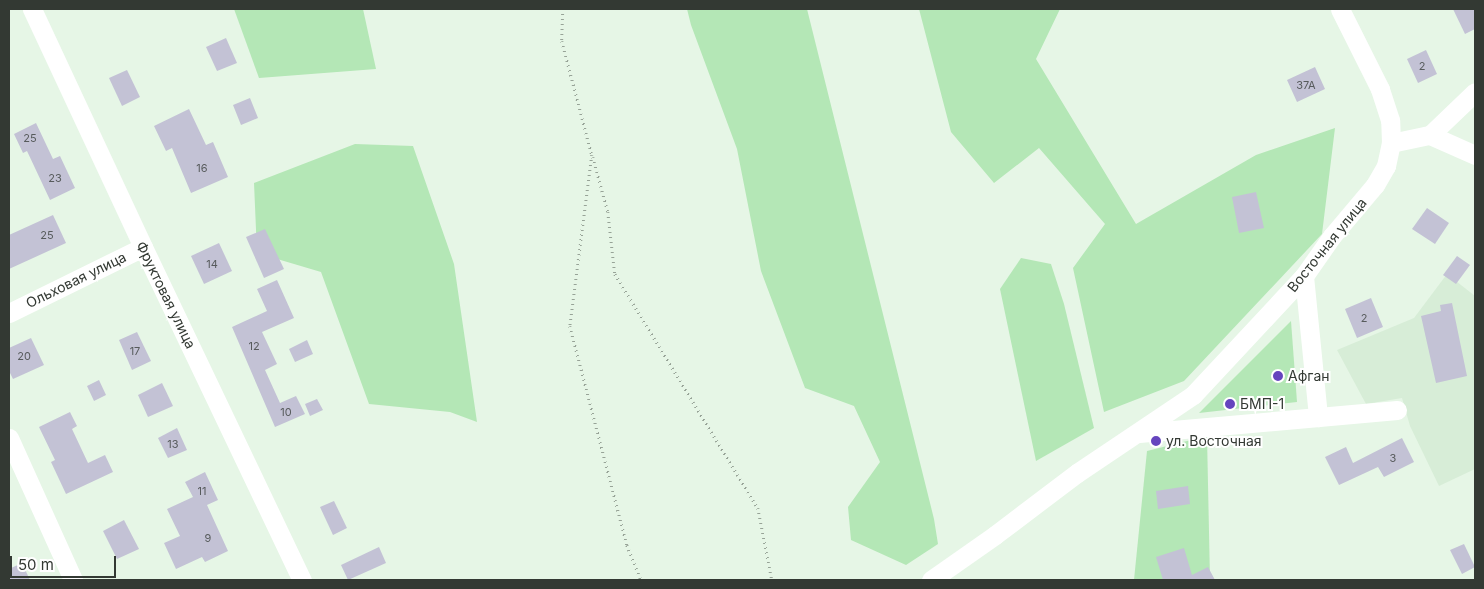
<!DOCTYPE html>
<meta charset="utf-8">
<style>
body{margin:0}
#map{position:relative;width:1484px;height:589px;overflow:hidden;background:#e6f6e6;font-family:Inter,sans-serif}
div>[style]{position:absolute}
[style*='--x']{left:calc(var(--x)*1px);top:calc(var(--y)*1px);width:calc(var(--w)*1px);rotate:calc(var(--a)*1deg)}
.built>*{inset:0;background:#d7edd7}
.green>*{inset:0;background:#b4e7b6}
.building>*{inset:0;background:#c3c2d5}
.path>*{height:2.5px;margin-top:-1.25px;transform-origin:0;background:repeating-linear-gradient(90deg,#97a397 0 1px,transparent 0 5px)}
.minor>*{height:19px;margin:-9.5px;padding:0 9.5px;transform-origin:9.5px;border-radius:9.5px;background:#fff}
.dots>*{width:14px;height:14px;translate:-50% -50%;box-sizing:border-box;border:2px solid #fff;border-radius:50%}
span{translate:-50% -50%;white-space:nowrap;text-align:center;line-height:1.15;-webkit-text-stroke:4px #fff;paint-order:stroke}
.number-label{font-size:11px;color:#575b5c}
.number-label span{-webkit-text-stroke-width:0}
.street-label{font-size:14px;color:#333933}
.poi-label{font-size:14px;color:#333933}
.left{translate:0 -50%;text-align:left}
.frame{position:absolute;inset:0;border:10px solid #333933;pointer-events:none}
.scale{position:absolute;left:10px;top:556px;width:106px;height:22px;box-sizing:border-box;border:2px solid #333933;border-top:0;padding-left:6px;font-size:15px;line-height:18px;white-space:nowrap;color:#333933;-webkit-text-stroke:4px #fff;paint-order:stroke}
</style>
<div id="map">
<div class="built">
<div style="clip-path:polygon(1447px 274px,1475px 296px,1475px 469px,1439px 486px,1410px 426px,1402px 398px,1366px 404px,1337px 350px,1414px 318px)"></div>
</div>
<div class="green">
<div style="clip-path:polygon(234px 9px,363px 9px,376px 69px,259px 78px)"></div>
<div style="clip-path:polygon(687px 9px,807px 9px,934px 519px,938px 544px,906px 565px,851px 540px,848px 507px,880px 462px,854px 406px,805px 388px,761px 271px,737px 149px,691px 25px)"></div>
<div style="clip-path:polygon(919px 9px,1060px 9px,1036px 59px,1136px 224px,1256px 155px,1335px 128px,1322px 234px,1184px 381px,1104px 412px,1073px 268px,1105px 224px,1039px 148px,994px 183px,951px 132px)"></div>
<div style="clip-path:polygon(355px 144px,413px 146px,454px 264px,477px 422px,450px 412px,369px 404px,321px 272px,257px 253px,254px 183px)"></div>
<div style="clip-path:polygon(1021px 258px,1051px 264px,1064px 304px,1094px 428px,1036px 461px,1000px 289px)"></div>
<div style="clip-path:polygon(1291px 321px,1297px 402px,1199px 413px)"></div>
<div style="clip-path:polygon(1207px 436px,1210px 580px,1134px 580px,1147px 451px)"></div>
</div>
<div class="building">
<div style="clip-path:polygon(1453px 9px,1475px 9px,1475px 29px,1465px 34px)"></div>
<div style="clip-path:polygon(226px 38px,237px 63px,217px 71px,206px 47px)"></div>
<div style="clip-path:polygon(1426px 50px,1437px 74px,1418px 83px,1407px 59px)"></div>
<div style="clip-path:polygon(1315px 67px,1325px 89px,1297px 102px,1287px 80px)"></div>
<div style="clip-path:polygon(127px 70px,140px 97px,122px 106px,109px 78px)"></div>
<div style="clip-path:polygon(250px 98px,258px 118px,241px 125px,233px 105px)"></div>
<div style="clip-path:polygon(189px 109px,206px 145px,213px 142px,228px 177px,191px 193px,172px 148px,166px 151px,154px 126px)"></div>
<div style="clip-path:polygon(36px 123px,53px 159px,60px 156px,75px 188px,50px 200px,27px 151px,23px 153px,14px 134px)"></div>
<div style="clip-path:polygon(1256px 192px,1264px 228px,1239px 233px,1232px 197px)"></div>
<div style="clip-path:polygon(1427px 208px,1449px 223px,1435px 244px,1412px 229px)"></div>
<div style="clip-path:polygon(53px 215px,66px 243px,9px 269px,9px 235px)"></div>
<div style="clip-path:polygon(265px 229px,284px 269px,264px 278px,246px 237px)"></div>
<div style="clip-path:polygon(219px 243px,232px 271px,204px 284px,191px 256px)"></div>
<div style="clip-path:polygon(1457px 256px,1470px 265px,1456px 284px,1443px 275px)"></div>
<div style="clip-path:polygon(277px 280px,294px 318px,262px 332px,277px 364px,265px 370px,280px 403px,296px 396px,305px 414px,275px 427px,232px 327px,267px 311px,257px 289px)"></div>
<div style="clip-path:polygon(1371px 298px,1383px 327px,1357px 338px,1345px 309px)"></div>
<div style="clip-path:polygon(1452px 303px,1467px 376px,1436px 383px,1421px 316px,1441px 311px,1440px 305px)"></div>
<div style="clip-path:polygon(137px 332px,151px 361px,132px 370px,119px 340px)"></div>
<div style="clip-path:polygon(31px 338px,44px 365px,13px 379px,9px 371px,9px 348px)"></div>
<div style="clip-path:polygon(307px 340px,313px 354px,295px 362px,289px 349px)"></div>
<div style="clip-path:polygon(99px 380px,106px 395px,94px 401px,87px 386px)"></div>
<div style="clip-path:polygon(162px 383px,173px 406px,148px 417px,138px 395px)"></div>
<div style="clip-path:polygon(317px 399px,323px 410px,310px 416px,305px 404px)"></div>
<div style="clip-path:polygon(70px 412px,77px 426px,72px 429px,88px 463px,105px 455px,113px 472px,66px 494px,51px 462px,55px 460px,39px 427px)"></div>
<div style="clip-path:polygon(177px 428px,187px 450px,168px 458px,158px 438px)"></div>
<div style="clip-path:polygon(1402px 438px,1414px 462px,1384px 477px,1378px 467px,1339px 485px,1325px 457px,1346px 447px,1353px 463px)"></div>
<div style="clip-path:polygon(205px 472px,218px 500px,207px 505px,228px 551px,205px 562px,202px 557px,176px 569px,164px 543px,180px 536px,167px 509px,193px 497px,185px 482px)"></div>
<div style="clip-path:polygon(1188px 486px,1190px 504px,1158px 509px,1156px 491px)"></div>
<div style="clip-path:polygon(334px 501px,347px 528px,333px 535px,320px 507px)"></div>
<div style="clip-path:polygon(124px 520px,139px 549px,117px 559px,103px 531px)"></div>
<div style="clip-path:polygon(1464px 544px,1475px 567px,1462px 574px,1450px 550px)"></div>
<div style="clip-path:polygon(379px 547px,386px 563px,348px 580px,341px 565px)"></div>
<div style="clip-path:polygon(1184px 548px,1192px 575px,1208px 567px,1215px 580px,1163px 580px,1156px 557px)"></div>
<div style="clip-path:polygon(22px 563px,30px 580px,9px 580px,9px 569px)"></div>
</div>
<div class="path">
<div style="--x:563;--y:9;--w:32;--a:92"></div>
<div style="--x:562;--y:41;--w:118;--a:75.3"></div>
<div style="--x:592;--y:155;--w:172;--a:97.3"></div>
<div style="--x:570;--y:326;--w:226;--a:75.4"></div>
<div style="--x:627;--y:545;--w:38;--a:68"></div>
<div style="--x:593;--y:157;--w:57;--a:74.7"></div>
<div style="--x:608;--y:212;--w:62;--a:83.6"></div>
<div style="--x:615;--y:274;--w:274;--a:58.6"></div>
<div style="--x:758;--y:508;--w:73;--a:79"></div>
</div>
<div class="minor">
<div style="--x:32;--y:9;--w:263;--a:65"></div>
<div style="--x:143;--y:247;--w:369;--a:64.5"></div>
<div style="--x:1430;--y:135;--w:49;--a:24"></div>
<div style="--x:1391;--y:143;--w:40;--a:-12"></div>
<div style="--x:1430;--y:135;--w:62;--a:-43.7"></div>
<div style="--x:1304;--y:276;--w:142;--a:84.3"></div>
<div style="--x:9;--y:313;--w:149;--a:-26.2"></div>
<div style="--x:1139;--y:433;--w:259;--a:-5.1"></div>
<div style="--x:9;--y:438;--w:156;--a:65.7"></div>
<div style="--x:931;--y:580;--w:78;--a:-35.1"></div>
<div style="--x:995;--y:535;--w:103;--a:-37.1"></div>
<div style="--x:1077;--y:473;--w:140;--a:-33.9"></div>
<div style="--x:1193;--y:395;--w:163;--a:-47"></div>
<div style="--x:1304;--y:276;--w:49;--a:-55"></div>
<div style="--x:1332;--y:236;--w:67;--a:-49.9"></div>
<div style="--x:1375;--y:185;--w:22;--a:-60"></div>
<div style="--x:1386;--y:166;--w:24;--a:-78"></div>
<div style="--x:1391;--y:143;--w:23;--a:-92"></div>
<div style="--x:1390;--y:120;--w:33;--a:-108"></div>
<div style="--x:1380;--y:89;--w:89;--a:-116.6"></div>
</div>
<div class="dots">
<div style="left:1278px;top:376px;background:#6545be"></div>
<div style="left:1230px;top:404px;background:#6545be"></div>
<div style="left:1156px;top:441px;background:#6545be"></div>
</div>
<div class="number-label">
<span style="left:1422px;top:66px">2</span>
<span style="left:1306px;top:85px">37А</span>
<span style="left:30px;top:138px">25</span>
<span style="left:202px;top:168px">16</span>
<span style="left:55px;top:178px">23</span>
<span style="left:47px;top:235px">25</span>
<span style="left:212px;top:264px">14</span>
<span style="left:1364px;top:318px">2</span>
<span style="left:254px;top:346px">12</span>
<span style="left:135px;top:351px">17</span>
<span style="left:24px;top:356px">20</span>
<span style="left:286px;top:412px">10</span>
<span style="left:173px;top:444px">13</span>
<span style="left:1393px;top:458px">3</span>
<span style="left:202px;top:491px">11</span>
<span style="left:208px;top:538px">9</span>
</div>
<div class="street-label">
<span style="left:1327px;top:245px;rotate:-51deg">Восточная улица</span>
<span style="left:76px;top:280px;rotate:-26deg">Ольховая улица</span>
<span style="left:166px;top:295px;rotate:64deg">Фруктовая улица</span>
</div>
<div class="poi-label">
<span class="left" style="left:1288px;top:376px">Афган</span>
<span class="left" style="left:1240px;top:404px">БМП-1</span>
<span class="left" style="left:1166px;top:441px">ул. Восточная</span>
</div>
<div class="frame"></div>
<div class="scale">50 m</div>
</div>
